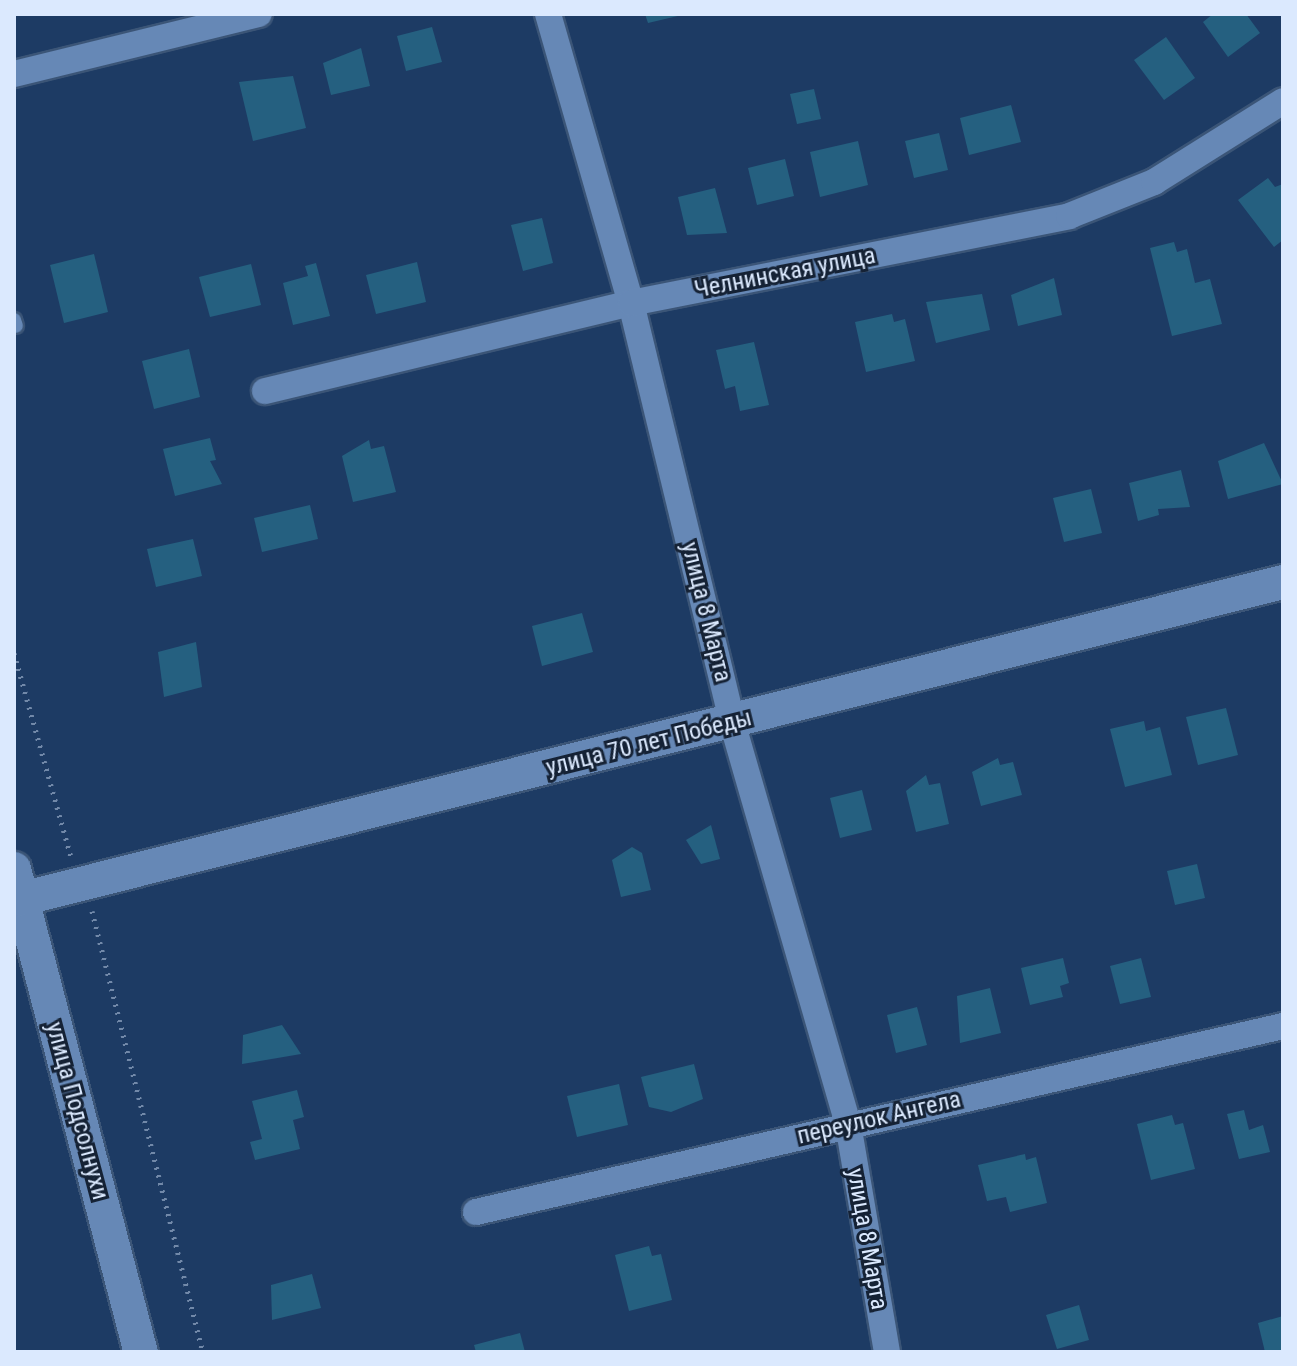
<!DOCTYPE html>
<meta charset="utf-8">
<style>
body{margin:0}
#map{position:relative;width:1297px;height:1366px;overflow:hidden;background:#1d3b64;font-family:"Roboto Condensed",sans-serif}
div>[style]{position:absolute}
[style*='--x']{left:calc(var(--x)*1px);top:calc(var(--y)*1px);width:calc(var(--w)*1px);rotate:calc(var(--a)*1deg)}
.building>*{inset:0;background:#256080}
.path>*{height:5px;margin-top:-2.5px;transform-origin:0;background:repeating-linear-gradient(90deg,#7289a9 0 2px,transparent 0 8px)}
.roads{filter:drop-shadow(2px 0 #3b5577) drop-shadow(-2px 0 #3b5577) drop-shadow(0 2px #3b5577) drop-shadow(0 -2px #3b5577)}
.service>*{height:14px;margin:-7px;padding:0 7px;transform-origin:7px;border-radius:7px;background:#6688b6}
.minor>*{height:26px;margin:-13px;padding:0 13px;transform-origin:13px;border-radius:13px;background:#6688b6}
.tertiary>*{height:34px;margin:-17px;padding:0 17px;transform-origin:17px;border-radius:17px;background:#6688b6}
span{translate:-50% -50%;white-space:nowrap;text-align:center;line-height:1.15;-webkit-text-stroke:6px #152235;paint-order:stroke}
.street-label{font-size:24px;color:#dbe9fe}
.frame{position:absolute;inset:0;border:16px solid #dbe9fe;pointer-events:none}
</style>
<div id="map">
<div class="building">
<div style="clip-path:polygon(645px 14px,682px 14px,682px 15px,648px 23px)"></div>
<div style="clip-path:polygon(1213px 14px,1246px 14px,1260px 33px,1228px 57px,1203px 22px)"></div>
<div style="clip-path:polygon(432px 27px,442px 62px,406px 71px,397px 36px)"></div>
<div style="clip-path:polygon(1166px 37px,1195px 78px,1164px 100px,1134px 60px)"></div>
<div style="clip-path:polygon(361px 48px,370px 86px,331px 95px,323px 63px)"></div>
<div style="clip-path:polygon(293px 76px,306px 128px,253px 141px,239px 82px)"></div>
<div style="clip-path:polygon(814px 89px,821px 119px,797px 124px,790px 94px)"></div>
<div style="clip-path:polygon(1011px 105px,1021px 142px,969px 155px,960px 118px)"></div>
<div style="clip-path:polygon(939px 133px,948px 170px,914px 178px,905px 141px)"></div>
<div style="clip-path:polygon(858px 141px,868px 185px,820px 197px,810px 152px)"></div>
<div style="clip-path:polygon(785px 159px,794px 196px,757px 205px,748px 168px)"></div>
<div style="clip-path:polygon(1268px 178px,1275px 187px,1283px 184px,1283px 240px,1274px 247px,1238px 200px)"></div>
<div style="clip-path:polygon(715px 188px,727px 233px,687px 235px,678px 197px)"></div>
<div style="clip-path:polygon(542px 218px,553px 263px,523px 271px,511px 225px)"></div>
<div style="clip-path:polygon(1174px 242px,1177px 252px,1187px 249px,1195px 283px,1210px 279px,1222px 324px,1172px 336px,1150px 248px)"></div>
<div style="clip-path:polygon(94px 254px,108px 312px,64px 323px,50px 265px)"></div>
<div style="clip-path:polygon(417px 262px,426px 302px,376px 314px,366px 275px)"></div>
<div style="clip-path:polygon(316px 263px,330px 316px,293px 325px,283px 283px,308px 276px,305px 266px)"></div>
<div style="clip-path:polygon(251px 264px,261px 305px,210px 317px,199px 277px)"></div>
<div style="clip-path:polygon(1054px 278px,1062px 315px,1018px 326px,1011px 295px)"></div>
<div style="clip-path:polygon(982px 294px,990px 330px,936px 343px,926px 302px)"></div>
<div style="clip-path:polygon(892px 314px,894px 322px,905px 319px,915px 361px,866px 372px,855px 322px)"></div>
<div style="clip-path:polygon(754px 342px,769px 405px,740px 411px,735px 386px,725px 389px,716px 350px)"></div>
<div style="clip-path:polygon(189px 349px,200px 397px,154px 409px,142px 361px)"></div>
<div style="clip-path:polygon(210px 438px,216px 460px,210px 461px,222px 484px,175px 496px,163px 449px)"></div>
<div style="clip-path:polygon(369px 440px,371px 449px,384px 446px,396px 492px,353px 502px,342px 456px)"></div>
<div style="clip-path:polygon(1264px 443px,1283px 484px,1228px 499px,1218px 461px)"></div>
<div style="clip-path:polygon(1181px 470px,1190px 507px,1158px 509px,1159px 515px,1138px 521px,1129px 483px)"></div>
<div style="clip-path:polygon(1091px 489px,1102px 533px,1064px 542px,1053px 498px)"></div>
<div style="clip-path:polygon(310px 505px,318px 539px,262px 552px,254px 518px)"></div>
<div style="clip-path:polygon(193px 539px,202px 576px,156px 587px,147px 549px)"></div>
<div style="clip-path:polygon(582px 613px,593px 652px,542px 666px,532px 626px)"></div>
<div style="clip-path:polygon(196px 642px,202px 687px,164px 697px,158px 652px)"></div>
<div style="clip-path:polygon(1226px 708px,1238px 755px,1198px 765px,1186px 717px)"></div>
<div style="clip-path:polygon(1144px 721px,1146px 731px,1160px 727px,1172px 775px,1125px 787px,1110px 729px)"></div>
<div style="clip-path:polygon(998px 758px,1000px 765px,1013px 762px,1022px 795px,981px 806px,972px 772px)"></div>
<div style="clip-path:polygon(926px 775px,929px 785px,940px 783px,949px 824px,916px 832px,906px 791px)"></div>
<div style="clip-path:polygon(862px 790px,872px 830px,840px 838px,830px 798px)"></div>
<div style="clip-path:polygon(711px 825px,720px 859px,701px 864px,686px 840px)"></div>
<div style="clip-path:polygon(632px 847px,642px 853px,651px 890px,621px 897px,612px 860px)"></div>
<div style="clip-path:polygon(1197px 864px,1205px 898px,1175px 905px,1167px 871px)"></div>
<div style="clip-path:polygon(1063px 958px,1069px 983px,1060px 986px,1063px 997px,1030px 1005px,1021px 968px)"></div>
<div style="clip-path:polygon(1141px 958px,1151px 997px,1120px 1004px,1110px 966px)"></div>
<div style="clip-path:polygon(990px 988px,1001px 1033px,960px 1043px,957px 996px)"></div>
<div style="clip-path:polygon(917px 1007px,927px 1045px,896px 1053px,887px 1015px)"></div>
<div style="clip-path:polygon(282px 1025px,301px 1054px,242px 1064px,243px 1035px)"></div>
<div style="clip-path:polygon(694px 1064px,703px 1099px,671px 1112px,649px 1107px,641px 1077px)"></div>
<div style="clip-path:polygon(619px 1084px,628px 1125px,577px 1137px,567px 1096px)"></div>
<div style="clip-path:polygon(297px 1090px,304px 1117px,293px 1120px,300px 1149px,255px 1160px,250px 1142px,262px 1139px,252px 1101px)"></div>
<div style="clip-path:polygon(1244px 1110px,1249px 1130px,1263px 1125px,1270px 1152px,1239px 1159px,1227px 1114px)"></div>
<div style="clip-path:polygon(1172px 1115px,1175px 1125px,1183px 1123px,1195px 1169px,1151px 1180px,1137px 1124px)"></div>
<div style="clip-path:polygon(1025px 1154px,1026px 1160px,1036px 1157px,1047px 1203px,1010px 1212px,1006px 1197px,987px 1201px,978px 1165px)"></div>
<div style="clip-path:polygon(649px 1246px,652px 1256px,661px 1254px,672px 1300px,629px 1311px,615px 1255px)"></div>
<div style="clip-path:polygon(312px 1274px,321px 1308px,272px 1320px,271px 1285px)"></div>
<div style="clip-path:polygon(1079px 1305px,1089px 1340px,1057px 1349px,1046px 1315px)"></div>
<div style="clip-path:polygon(1283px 1316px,1283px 1352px,1265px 1352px,1258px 1323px)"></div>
<div style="clip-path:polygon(520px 1333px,525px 1352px,476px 1352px,474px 1345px)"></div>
</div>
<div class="path">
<div style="--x:14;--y:653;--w:212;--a:74.4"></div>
<div style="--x:92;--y:911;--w:455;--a:75.9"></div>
</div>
<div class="roads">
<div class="service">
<div style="--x:14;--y:320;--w:6;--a:72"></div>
</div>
<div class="minor">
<div style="--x:548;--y:14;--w:301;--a:74"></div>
<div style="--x:631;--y:303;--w:431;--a:76.4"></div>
<div style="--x:732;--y:722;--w:418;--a:73.9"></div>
<div style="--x:848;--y:1124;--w:231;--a:80.3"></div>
<div style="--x:14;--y:74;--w:252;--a:-13.8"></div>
<div style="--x:265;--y:391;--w:376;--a:-13.5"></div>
<div style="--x:631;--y:303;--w:447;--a:-11.2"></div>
<div style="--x:1069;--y:216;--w:92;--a:-21.8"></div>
<div style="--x:1154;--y:182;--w:152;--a:-32.1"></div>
<div style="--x:476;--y:1212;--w:828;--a:-12.98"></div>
</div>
<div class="tertiary">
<div style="--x:14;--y:869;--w:499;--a:75.3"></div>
<div style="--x:21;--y:899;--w:1301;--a:-14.1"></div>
</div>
</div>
<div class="street-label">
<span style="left:785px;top:273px;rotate:-11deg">Челнинская улица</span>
<span style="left:706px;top:612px;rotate:76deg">улица 8 Марта</span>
<span style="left:649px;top:743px;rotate:-14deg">улица 70 лет Победы</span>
<span style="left:77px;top:1111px;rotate:75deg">улица Подсолнухи</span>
<span style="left:879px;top:1118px;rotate:-13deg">переулок Ангела</span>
<span style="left:867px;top:1239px;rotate:80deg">улица 8 Марта</span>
</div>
<div class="frame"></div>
</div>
